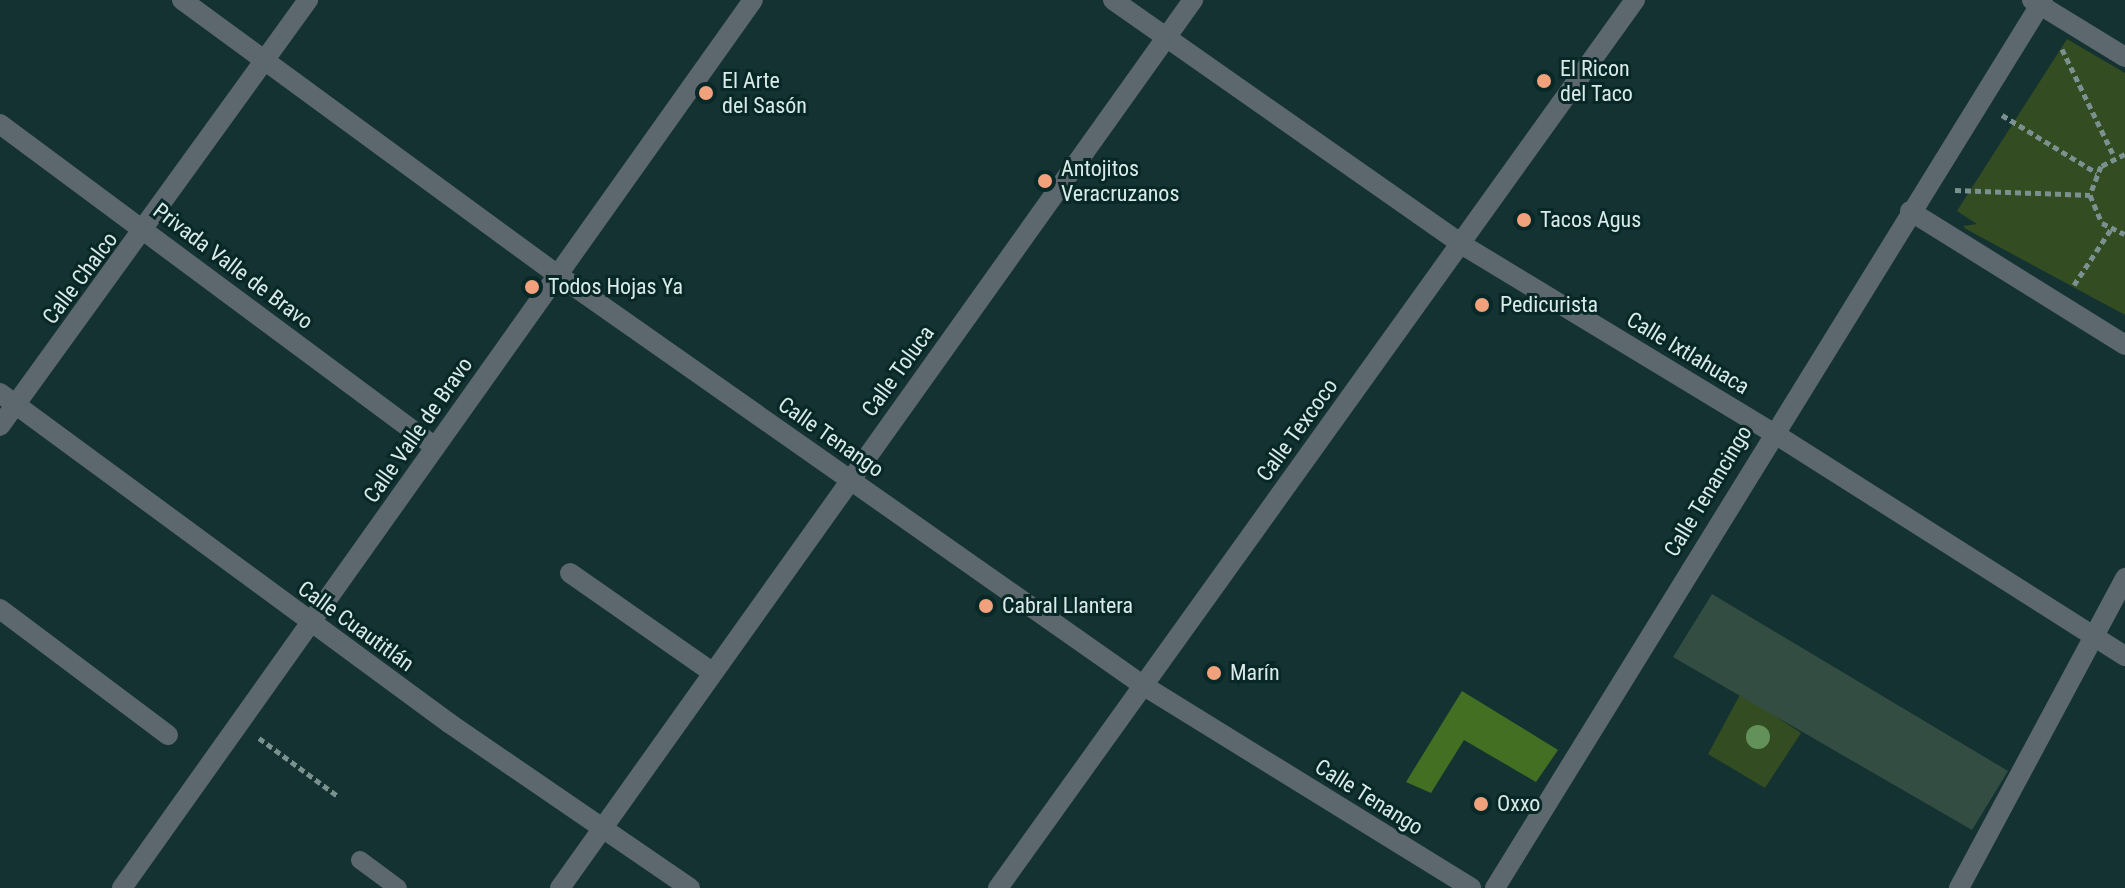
<!DOCTYPE html>
<meta charset="utf-8">
<style>
body{margin:0}
#map{position:relative;width:2125px;height:888px;overflow:hidden;background:#133231;font-family:"Roboto Condensed",sans-serif}
div>[style]{position:absolute}
[style*='--x']{left:calc(var(--x)*1px);top:calc(var(--y)*1px);width:calc(var(--w)*1px);rotate:calc(var(--a)*1deg)}
.green>*{inset:0;background:#334c22}
.forest>*{inset:0;background:#426f21}
.building>*{inset:0;background:#344d42}
.path>*{height:5px;margin-top:-2.5px;transform-origin:0;background:repeating-linear-gradient(90deg,#7a9190 0 6px,transparent 0 10px)}
.lane>*{height:18px;margin:-9px;padding:0 9px;transform-origin:9px;border-radius:9px;background:#5c686d}
.street>*{height:20px;margin:-10px;padding:0 10px;transform-origin:10px;border-radius:10px;background:#5c686d}
.trees>*{width:24px;height:24px;margin:-12px;border-radius:50%;background:#62925a}
.dots>*{width:22px;height:22px;translate:-50% -50%;box-sizing:border-box;border:4px solid #082828;border-radius:50%}
span{translate:-50% -50%;white-space:nowrap;text-align:center;line-height:1.15;-webkit-text-stroke:6px #082828;paint-order:stroke}
.poi-label{font-size:22px;color:#d9eae9}
.left{translate:0 -50%;text-align:left}
.street-label{font-size:22px;color:#d9eae9}
</style>
<div id="map">
<div class="green">
<div style="clip-path:polygon(2067px 39px,2125px 73px,2125px 315px,1966px 229px,1963px 226px,1977px 224px,1957px 211px)"></div>
<div style="clip-path:polygon(1741px 693px,1801px 733px,1765px 788px,1708px 754px)"></div>
</div>
<div class="forest">
<div style="clip-path:polygon(1462px 691px,1558px 750px,1536px 782px,1464px 740px,1431px 793px,1406px 782px)"></div>
</div>
<div class="building">
<div style="clip-path:polygon(1712px 594px,2008px 771px,1972px 830px,1673px 657px)"></div>
</div>
<div class="path">
<div style="--x:2062;--y:49;--w:119;--a:64.1"></div>
<div style="--x:2002;--y:115;--w:111;--a:31.4"></div>
<div style="--x:2125;--y:154;--w:27;--a:153"></div>
<div style="--x:2101;--y:166;--w:31;--a:111"></div>
<div style="--x:2090;--y:195;--w:30;--a:67"></div>
<div style="--x:2102;--y:223;--w:25;--a:26"></div>
<div style="--x:1955;--y:190;--w:135;--a:2.1"></div>
<div style="--x:2074;--y:285;--w:67;--a:-56.5"></div>
<div style="--x:259;--y:738;--w:99;--a:36.4"></div>
</div>
<div class="lane">
<div style="--x:360;--y:860;--w:47;--a:36.4"></div>
</div>
<div class="street">
<div style="--x:182;--y:0;--w:466;--a:36.2"></div>
<div style="--x:558;--y:275;--w:712;--a:35.05"></div>
<div style="--x:1141;--y:684;--w:388;--a:31.7"></div>
<div style="--x:1113;--y:0;--w:425;--a:35"></div>
<div style="--x:1461;--y:244;--w:363;--a:31.2"></div>
<div style="--x:1772;--y:432;--w:418;--a:32.4"></div>
<div style="--x:2032;--y:0;--w:109;--a:31.5"></div>
<div style="--x:0;--y:124;--w:542;--a:36.59"></div>
<div style="--x:1910;--y:211;--w:253;--a:31.9"></div>
<div style="--x:0;--y:393;--w:557;--a:36.31"></div>
<div style="--x:449;--y:723;--w:292;--a:34.4"></div>
<div style="--x:0;--y:426;--w:526;--a:-54.13"></div>
<div style="--x:570;--y:573;--w:173;--a:34.9"></div>
<div style="--x:0;--y:609;--w:210;--a:36.9"></div>
<div style="--x:122;--y:888;--w:1089;--a:-54.6"></div>
<div style="--x:560;--y:888;--w:1091;--a:-54.52"></div>
<div style="--x:998;--y:888;--w:1093;--a:-54.35"></div>
<div style="--x:1495;--y:888;--w:1043;--a:-58.32"></div>
<div style="--x:1959;--y:888;--w:352;--a:-61.8"></div>
</div>
<div class="trees">
<div style="left:1758px;top:737px"></div>
</div>
<div class="dots">
<div style="left:1544px;top:81px;background:#f1a17c"></div>
<div style="left:706px;top:93px;background:#f1a17c"></div>
<div style="left:1045px;top:181px;background:#f1a17c"></div>
<div style="left:1524px;top:220px;background:#f1a17c"></div>
<div style="left:532px;top:287px;background:#f1a17c"></div>
<div style="left:1482px;top:305px;background:#f1a17c"></div>
<div style="left:986px;top:606px;background:#f1a17c"></div>
<div style="left:1214px;top:673px;background:#f1a17c"></div>
<div style="left:1481px;top:804px;background:#f1a17c"></div>
</div>
<div class="poi-label">
<span class="left" style="left:1560px;top:81px">El Ricon<br>del Taco</span>
<span class="left" style="left:722px;top:93px">El Arte<br>del Sasón</span>
<span class="left" style="left:1061px;top:181px">Antojitos<br>Veracruzanos</span>
<span class="left" style="left:1540px;top:220px">Tacos Agus</span>
<span class="left" style="left:548px;top:287px">Todos Hojas Ya</span>
<span class="left" style="left:1500px;top:305px">Pedicurista</span>
<span class="left" style="left:1002px;top:606px">Cabral Llantera</span>
<span class="left" style="left:1230px;top:673px">Marín</span>
<span class="left" style="left:1497px;top:804px">Oxxo</span>
</div>
<div class="street-label">
<span style="left:233px;top:266px;rotate:37deg">Privada Valle de Bravo</span>
<span style="left:80px;top:278px;rotate:-53deg">Calle Chalco</span>
<span style="left:1688px;top:353px;rotate:31deg">Calle Ixtlahuaca</span>
<span style="left:898px;top:371px;rotate:-54deg">Calle Toluca</span>
<span style="left:418px;top:430px;rotate:-55deg">Calle Valle de Bravo</span>
<span style="left:1297px;top:430px;rotate:-54deg">Calle Texcoco</span>
<span style="left:831px;top:437px;rotate:35deg">Calle Tenango</span>
<span style="left:1708px;top:491px;rotate:-59deg">Calle Tenancingo</span>
<span style="left:356px;top:626px;rotate:36deg">Calle Cuautitlán</span>
<span style="left:1369px;top:797px;rotate:32deg">Calle Tenango</span>
</div>
</div>
